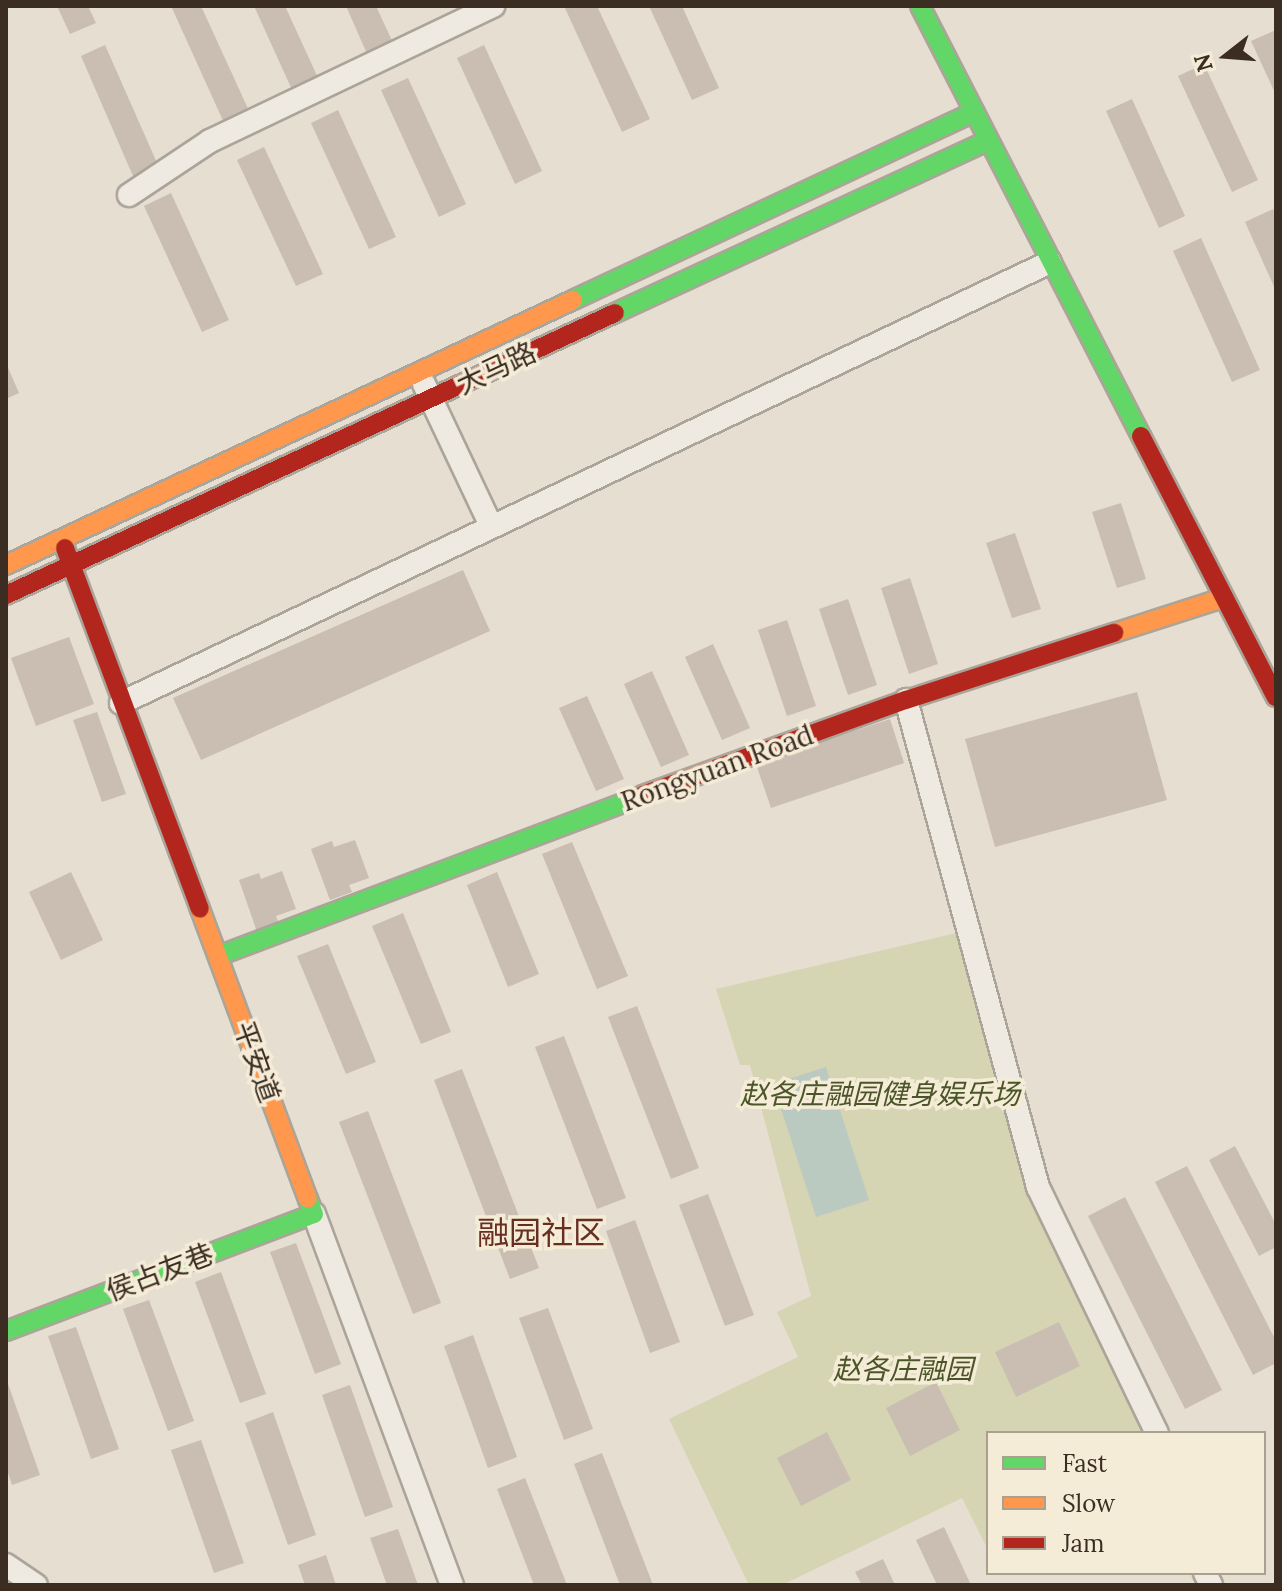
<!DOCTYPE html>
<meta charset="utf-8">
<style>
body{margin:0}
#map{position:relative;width:1282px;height:1591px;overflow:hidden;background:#e6ded0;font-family:Lora,"Noto Sans SC",serif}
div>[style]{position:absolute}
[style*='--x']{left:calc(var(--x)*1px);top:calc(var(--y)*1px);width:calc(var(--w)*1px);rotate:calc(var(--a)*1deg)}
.green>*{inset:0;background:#d5d4b3}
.water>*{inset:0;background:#bbcac1}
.building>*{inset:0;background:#c9beb1}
.roads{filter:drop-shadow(2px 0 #aba499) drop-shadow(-2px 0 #aba499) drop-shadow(0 2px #aba499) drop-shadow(0 -2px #aba499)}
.street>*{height:22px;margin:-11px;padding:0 11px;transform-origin:11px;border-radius:11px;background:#eeeae2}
.fast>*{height:18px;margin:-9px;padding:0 9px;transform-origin:9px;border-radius:9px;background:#63d668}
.slow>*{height:18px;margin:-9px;padding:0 9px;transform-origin:9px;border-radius:9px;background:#ff974d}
.jam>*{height:18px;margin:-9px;padding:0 9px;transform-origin:9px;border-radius:9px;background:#b3261e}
span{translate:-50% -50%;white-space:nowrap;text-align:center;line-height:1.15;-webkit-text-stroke:7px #f5ecd8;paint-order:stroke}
.street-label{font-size:28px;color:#3b2d21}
.park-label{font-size:28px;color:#4b5628;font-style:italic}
.quarter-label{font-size:32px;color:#662f21}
.frame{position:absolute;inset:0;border:8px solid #3b2d21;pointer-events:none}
.legend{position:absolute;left:986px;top:1431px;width:280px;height:144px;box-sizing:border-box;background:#f5ecd8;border:2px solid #aba08f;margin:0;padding:10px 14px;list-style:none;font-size:24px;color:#3b2d21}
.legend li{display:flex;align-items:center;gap:16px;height:40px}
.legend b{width:40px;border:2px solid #aba08f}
.north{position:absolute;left:1186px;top:16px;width:80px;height:80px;-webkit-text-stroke:6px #f5ecd8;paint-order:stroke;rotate:253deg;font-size:22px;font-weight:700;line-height:32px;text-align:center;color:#3b2d21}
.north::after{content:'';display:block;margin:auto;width:28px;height:36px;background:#3b2d21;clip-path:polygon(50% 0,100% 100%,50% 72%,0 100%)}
</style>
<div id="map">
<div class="green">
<div style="clip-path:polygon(961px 932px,1026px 1192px,1142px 1433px,988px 1433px,988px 1550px,962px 1498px,782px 1585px,749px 1585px,669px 1419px,798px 1357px,777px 1312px,811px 1296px,750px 1065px,740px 1065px,716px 989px)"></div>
</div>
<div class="water">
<div style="clip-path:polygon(826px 1067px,869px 1200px,816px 1217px,773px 1084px)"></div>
</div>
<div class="building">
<div style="clip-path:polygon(57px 6px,88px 6px,96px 23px,70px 34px)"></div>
<div style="clip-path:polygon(201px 6px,250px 113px,225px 125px,172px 8px)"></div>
<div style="clip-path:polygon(254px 6px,285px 6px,319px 80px,293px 92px)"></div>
<div style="clip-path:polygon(346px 6px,376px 6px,394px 45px,368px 56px)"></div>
<div style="clip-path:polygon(564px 6px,597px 6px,650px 119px,622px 132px)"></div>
<div style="clip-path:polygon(649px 6px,682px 6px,719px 88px,692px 100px)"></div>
<div style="clip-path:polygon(1276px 30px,1276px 95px,1251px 41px)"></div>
<div style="clip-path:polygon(105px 45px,161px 172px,136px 183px,81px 56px)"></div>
<div style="clip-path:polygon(484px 45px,542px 171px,515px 184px,457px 58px)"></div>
<div style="clip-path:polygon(1204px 64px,1258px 180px,1232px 192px,1178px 76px)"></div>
<div style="clip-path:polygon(408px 78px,466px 204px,439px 217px,381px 90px)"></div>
<div style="clip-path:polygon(1132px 99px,1185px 216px,1159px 228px,1106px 111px)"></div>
<div style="clip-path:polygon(338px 110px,396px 237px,369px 249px,311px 123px)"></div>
<div style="clip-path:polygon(264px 147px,323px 274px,296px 286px,237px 160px)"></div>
<div style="clip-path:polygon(171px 193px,229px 320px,202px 332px,144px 206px)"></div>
<div style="clip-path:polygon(1273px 209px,1276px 217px,1276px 291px,1245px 222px)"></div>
<div style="clip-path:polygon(1201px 238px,1260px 370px,1232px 382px,1173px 251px)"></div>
<div style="clip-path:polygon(6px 363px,19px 393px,6px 399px)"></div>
<div style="clip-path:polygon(1121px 503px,1146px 579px,1117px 588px,1092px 512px)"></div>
<div style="clip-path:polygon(1015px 533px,1041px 609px,1012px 618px,986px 543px)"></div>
<div style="clip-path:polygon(463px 570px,490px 631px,201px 760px,173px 698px)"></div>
<div style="clip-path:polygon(910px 578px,938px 664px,909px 674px,881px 588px)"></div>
<div style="clip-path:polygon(848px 599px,877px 685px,848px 695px,819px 609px)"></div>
<div style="clip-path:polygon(787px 620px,816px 706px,787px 716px,758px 630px)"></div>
<div style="clip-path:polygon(69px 637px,94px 704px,36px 726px,11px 658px)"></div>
<div style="clip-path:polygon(713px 644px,750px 728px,722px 740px,685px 657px)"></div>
<div style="clip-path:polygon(652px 671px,689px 755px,661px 767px,624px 684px)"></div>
<div style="clip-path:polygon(1137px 692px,1167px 800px,995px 847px,965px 739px)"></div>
<div style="clip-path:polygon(587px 696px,624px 779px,596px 791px,559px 708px)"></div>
<div style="clip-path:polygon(97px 712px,126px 794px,102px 802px,73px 720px)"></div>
<div style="clip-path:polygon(890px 719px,904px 763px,771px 808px,756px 764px)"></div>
<div style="clip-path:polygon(355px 840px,369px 878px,349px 885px,352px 892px,330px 900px,311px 849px,332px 841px,334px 847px)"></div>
<div style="clip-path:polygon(572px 842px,628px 976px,597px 989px,542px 854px)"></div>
<div style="clip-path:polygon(282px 871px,296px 909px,276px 916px,279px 924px,257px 932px,239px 880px,259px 873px,261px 879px)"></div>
<div style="clip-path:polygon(71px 872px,103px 940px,61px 960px,29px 892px)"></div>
<div style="clip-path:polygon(497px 872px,539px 974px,508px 987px,467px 885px)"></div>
<div style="clip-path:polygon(403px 913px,451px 1032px,421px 1044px,372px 926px)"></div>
<div style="clip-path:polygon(328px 944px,376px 1062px,346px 1074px,297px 956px)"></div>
<div style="clip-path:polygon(637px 1006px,699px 1168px,671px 1179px,608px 1017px)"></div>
<div style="clip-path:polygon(564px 1036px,626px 1198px,597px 1209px,535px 1047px)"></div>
<div style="clip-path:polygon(462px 1069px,539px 1268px,510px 1279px,434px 1080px)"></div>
<div style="clip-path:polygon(368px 1111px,441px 1303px,413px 1314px,339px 1122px)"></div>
<div style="clip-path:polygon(1235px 1146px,1276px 1225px,1276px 1247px,1259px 1256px,1209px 1160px)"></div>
<div style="clip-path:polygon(1187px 1166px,1276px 1341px,1276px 1363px,1253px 1375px,1155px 1182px)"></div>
<div style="clip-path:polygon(708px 1194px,754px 1315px,725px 1326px,679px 1205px)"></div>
<div style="clip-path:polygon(1125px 1197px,1222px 1390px,1185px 1409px,1088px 1216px)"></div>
<div style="clip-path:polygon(635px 1220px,680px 1342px,650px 1353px,606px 1231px)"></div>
<div style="clip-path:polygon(296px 1243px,341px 1364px,315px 1374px,270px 1252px)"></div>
<div style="clip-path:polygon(221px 1272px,266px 1394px,240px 1403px,195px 1282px)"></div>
<div style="clip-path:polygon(149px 1300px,194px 1421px,168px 1431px,123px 1309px)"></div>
<div style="clip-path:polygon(548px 1308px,593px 1429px,564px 1440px,519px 1318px)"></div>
<div style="clip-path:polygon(1059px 1322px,1080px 1366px,1016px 1397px,995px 1352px)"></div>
<div style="clip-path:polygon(76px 1327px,119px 1449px,91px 1459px,48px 1336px)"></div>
<div style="clip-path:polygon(473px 1335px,517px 1457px,488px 1468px,444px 1346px)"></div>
<div style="clip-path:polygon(6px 1378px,40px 1475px,12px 1485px,6px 1467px)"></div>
<div style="clip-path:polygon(936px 1382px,960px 1430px,910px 1456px,886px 1408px)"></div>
<div style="clip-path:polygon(350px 1385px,393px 1507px,365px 1517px,322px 1395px)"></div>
<div style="clip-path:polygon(273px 1412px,316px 1535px,288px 1545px,245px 1423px)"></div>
<div style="clip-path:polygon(827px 1432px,851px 1480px,801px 1506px,777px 1458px)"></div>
<div style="clip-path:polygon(201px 1440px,244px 1563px,214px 1573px,171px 1450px)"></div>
<div style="clip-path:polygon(602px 1453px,653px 1585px,620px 1585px,574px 1464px)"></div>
<div style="clip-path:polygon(525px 1478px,567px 1585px,534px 1585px,497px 1489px)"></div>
<div style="clip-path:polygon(944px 1527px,971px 1585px,937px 1585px,916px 1540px)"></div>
<div style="clip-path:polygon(398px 1529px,418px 1585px,387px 1585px,370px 1538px)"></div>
<div style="clip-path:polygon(326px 1555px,336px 1585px,305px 1585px,298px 1565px)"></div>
<div style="clip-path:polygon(883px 1559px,895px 1585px,862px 1585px,855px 1572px)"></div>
</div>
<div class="roads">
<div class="street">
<div style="--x:129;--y:195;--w:97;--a:-33.7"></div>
<div style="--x:210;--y:141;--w:314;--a:-25.5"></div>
<div style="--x:424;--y:384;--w:157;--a:64.7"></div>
<div style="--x:906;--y:700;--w:505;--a:74.83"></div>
<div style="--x:1038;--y:1187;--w:273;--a:64.2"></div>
<div style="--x:121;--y:703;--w:1028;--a:-25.39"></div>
<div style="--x:314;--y:1214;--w:396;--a:69.6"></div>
<div style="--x:6;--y:1565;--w:36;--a:34"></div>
<div style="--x:1205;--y:1573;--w:13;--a:63"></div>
</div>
<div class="fast">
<div style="--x:920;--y:6;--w:483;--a:62.8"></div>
<div style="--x:573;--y:300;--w:441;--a:-25.1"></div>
<div style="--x:615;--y:313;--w:410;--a:-24.8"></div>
<div style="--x:218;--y:956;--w:454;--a:-20.7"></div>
<div style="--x:6;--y:1331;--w:329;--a:-20.8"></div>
<div style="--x:314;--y:1214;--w:16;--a:-112"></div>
</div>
<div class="slow">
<div style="--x:6;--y:565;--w:626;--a:-25.05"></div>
<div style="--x:1114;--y:633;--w:114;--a:-17.8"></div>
<div style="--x:200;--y:909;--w:309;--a:69.6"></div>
</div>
<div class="jam">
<div style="--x:1141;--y:436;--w:294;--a:62.7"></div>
<div style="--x:65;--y:548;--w:385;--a:69.5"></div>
<div style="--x:6;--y:595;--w:671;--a:-24.85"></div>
<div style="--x:643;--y:795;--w:280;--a:-19.9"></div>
<div style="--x:906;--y:700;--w:219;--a:-17.9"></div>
</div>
</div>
<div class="street-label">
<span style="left:496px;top:368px;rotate:-25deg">大马路</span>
<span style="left:717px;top:768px;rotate:-20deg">Rongyuan Road</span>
<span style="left:257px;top:1062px;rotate:70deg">平安道</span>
<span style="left:160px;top:1272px;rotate:-21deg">侯占友巷</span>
</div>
<div class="park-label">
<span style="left:880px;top:1094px">赵各庄融园健身娱乐场</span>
<span style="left:903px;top:1369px">赵各庄融园</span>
</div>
<div class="quarter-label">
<span style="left:541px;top:1233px">融园社区</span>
</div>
<div class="frame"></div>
<ul class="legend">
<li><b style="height:10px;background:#63d668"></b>Fast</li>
<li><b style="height:10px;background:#ff974d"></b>Slow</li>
<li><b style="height:10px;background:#b3261e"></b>Jam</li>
</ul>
<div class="north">N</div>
</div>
